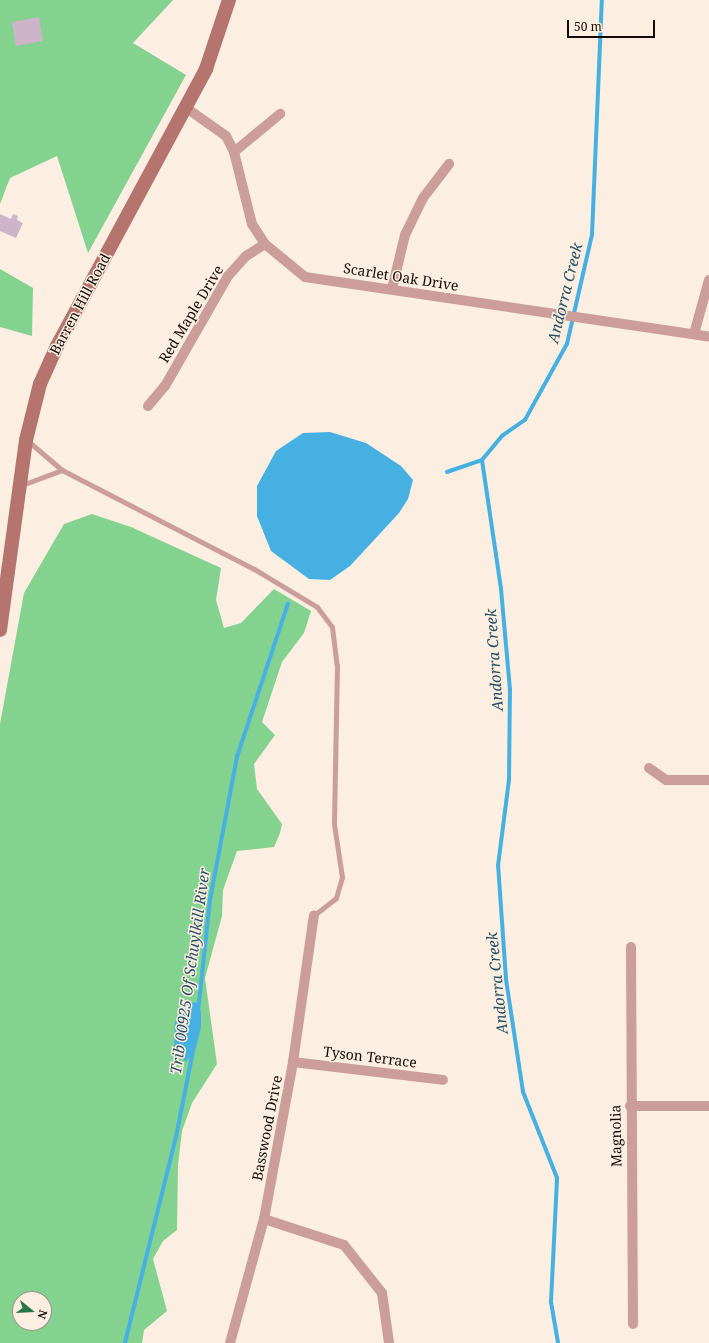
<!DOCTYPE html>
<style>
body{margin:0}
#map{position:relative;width:709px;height:1343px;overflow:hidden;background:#fceee0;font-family:"Noto Serif",serif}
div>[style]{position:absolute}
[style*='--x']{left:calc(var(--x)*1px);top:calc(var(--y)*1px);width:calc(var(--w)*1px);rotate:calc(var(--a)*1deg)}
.forest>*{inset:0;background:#83d290}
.water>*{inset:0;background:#46b0e3}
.stream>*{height:3.5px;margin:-1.75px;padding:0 1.75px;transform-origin:1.75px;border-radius:1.75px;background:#46b0e3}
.building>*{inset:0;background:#cdb4c8}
.lane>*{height:5px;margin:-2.5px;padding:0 2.5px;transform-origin:2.5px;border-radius:2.5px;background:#cb9e99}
.street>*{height:10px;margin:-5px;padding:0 5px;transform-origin:5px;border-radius:5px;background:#cb9e99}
.secondary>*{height:14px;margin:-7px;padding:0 7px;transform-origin:7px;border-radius:7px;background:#b5756e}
span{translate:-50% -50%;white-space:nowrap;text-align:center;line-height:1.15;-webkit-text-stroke:3px #fceee0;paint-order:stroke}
.street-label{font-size:14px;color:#120b04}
.water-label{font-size:15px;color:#244f65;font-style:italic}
.north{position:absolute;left:12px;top:1291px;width:40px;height:40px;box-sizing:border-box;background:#fceee0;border:1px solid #9e9388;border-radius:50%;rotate:108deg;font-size:11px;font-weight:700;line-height:16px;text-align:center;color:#120b04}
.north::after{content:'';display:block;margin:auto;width:14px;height:18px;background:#267748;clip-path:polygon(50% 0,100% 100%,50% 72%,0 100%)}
.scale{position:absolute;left:567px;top:20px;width:88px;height:18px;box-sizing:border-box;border:2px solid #120b04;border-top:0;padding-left:5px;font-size:12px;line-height:14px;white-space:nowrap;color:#120b04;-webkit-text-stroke:3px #fceee0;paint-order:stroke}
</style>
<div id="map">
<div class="forest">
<div style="clip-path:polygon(0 0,173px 0,133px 43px,186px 75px,88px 253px,57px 156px,10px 178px,0 204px)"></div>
<div style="clip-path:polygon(0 269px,33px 288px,32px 336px,0 327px)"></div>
<div style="clip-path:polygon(evenodd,92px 514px,131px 527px,221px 568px,216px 600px,224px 628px,241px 623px,274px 589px,311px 611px,304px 633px,282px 662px,262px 722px,275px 735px,254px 764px,257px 789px,282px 824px,280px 833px,274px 847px,237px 851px,223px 890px,222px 916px,205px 978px,217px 1064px,192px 1103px,182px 1131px,178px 1165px,177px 1230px,163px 1241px,153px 1259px,167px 1311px,144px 1330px,142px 1343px,0 1343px,0 724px,24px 593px,64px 524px,92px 514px,20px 1299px,44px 1299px,44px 1323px,20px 1323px,20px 1299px)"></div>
</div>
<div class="water">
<div style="clip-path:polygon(330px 432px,366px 443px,401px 466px,413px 480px,408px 499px,399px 513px,350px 566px,330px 580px,309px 579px,271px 551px,257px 516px,257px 486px,276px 451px,303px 433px)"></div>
<div style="clip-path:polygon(196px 1002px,201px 1012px,201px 1027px,196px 1048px,186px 1062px,174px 1049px,175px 1022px,183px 1004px)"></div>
</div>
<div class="stream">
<div style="--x:447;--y:472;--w:37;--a:-19"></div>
<div style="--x:198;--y:1012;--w:113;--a:-83.9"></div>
<div style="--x:210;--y:900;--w:146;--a:-79.3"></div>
<div style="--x:237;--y:757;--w:161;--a:-71.6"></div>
<div style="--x:125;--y:1343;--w:212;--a:-76.1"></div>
<div style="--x:176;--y:1137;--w:93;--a:-78.8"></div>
<div style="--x:558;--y:1343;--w:42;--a:-99.7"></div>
<div style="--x:551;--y:1302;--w:124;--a:-87.2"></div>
<div style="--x:557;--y:1178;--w:92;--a:-111.6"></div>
<div style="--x:523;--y:1092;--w:114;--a:-98.6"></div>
<div style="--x:506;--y:979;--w:113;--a:-94"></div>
<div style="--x:498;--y:866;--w:87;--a:-82.7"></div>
<div style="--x:509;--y:780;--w:90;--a:-89.4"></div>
<div style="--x:510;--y:690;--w:101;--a:-95.1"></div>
<div style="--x:501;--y:589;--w:130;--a:-98.4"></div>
<div style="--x:482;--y:460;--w:31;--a:-50"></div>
<div style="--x:502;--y:436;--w:28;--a:-35"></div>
<div style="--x:525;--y:420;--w:87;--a:-61.1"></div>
<div style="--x:567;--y:344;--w:112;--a:-77.1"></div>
<div style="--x:592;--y:235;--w:235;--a:-87.6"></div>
</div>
<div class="building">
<div style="clip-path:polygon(39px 17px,43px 41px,16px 46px,12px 22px)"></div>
<div style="clip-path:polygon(0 214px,11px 219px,13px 214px,18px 216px,17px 220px,23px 223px,16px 238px,0 231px)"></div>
</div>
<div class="lane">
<div style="--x:28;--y:441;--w:45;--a:40.5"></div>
<div style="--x:62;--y:470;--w:216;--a:27.3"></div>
<div style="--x:254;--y:569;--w:74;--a:31.1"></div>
<div style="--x:317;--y:607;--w:25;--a:53"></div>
<div style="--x:332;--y:627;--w:38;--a:83"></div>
<div style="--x:337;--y:665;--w:159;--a:91.1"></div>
<div style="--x:334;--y:824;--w:54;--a:81.4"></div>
<div style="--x:342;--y:877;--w:22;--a:106"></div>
<div style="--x:336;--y:898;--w:28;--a:142"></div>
<div style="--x:22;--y:485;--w:43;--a:-20.6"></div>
</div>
<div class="street">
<div style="--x:185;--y:107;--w:50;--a:35.3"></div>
<div style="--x:226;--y:136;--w:18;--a:63"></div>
<div style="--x:234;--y:152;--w:74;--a:76"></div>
<div style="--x:252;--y:224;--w:24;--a:57"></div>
<div style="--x:265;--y:244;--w:52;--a:39.5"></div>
<div style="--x:305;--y:277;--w:408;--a:8.4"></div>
<div style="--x:234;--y:152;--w:60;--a:-39.6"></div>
<div style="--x:392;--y:289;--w:56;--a:-76.5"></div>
<div style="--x:405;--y:235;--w:41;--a:-64.1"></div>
<div style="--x:423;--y:198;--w:43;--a:-52.6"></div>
<div style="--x:694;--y:334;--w:56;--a:-74.5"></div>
<div style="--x:148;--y:406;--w:26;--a:-50"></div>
<div style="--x:165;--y:386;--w:127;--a:-60.2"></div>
<div style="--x:228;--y:276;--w:27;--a:-48"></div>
<div style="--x:246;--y:256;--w:22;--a:-32"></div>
<div style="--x:649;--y:768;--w:21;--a:35"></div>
<div style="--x:666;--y:780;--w:43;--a:0"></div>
<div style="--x:631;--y:947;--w:377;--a:89.7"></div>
<div style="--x:293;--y:1062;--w:151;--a:6.8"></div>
<div style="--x:630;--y:1106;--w:79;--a:0"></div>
<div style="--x:264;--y:1219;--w:84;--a:18"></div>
<div style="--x:344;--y:1245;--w:61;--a:51.6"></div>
<div style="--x:382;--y:1293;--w:50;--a:82"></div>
<div style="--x:230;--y:1343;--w:129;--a:-74.7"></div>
<div style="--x:264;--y:1219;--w:160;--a:-79.5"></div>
<div style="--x:293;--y:1062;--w:148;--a:-81.9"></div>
</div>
<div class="secondary">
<div style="--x:0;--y:630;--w:192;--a:-82.2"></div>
<div style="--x:26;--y:440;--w:58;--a:-76"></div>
<div style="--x:40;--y:384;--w:42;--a:-65.9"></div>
<div style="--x:57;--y:346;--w:315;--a:-61.7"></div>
<div style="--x:206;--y:69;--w:73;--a:-71.6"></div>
</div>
<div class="street-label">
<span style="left:401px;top:277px;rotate:9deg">Scarlet Oak Drive</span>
<span style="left:80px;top:304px;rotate:-62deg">Barren Hill Road</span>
<span style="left:191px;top:314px;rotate:-59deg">Red Maple Drive</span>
<span style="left:370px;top:1057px;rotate:7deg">Tyson Terrace</span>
<span style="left:267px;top:1128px;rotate:-79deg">Basswood Drive</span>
<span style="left:616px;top:1136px;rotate:-91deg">Magnolia</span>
</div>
<div class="water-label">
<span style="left:565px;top:293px;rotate:-76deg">Andorra Creek</span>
<span style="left:494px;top:660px;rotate:-94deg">Andorra Creek</span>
<span style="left:190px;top:971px;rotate:-82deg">Trib 00925 Of Schuylkill River</span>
<span style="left:497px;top:983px;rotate:-96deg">Andorra Creek</span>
</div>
<div class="north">N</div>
<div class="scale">50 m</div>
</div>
